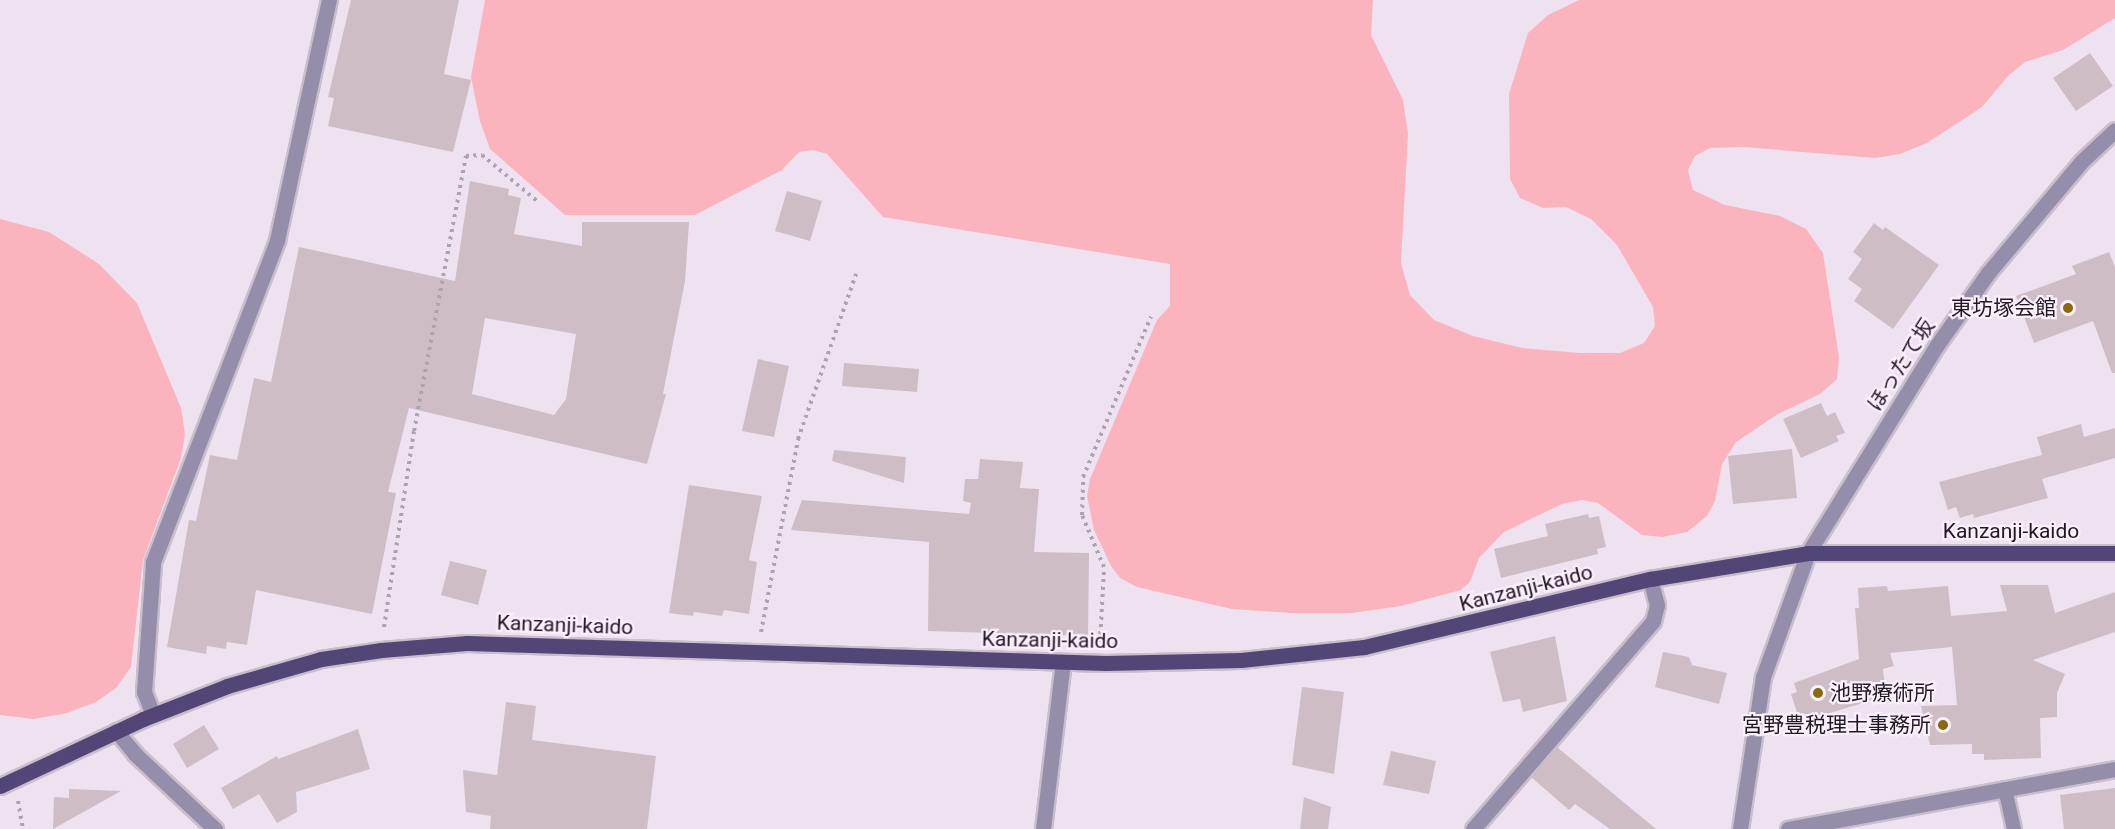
<!DOCTYPE html>
<meta charset="utf-8">
<style>
body{margin:0}
#map{position:relative;width:2115px;height:829px;overflow:hidden;background:#eee2f1;font-family:Roboto,"Noto Sans JP",sans-serif}
div>[style]{position:absolute}
[style*='--x']{left:calc(var(--x)*1px);top:calc(var(--y)*1px);width:calc(var(--w)*1px);rotate:calc(var(--a)*1deg)}
.green>*{inset:0;background:#fbb4bd}
.building>*{inset:0;background:#cfbdc6}
.path>*{height:4px;margin-top:-2px;transform-origin:0;background:repeating-linear-gradient(90deg,#ada3af 0 3px,transparent 0 7.5px)}
.roads{filter:drop-shadow(2px 0 #c9becb) drop-shadow(-2px 0 #c9becb) drop-shadow(0 2px #c9becb) drop-shadow(0 -2px #c9becb)}
.service>*{height:14px;margin:-7px;padding:0 7px;transform-origin:7px;border-radius:7px;background:#948eab}
.minor>*{height:15px;margin:-7.5px;padding:0 7.5px;transform-origin:7.5px;border-radius:7.5px;background:#948eab}
.tertiary>*{height:15px;margin:-7.5px;padding:0 7.5px;transform-origin:7.5px;border-radius:7.5px;background:#948eab}
.primary>*{height:15px;margin:-7.5px;padding:0 7.5px;transform-origin:7.5px;border-radius:7.5px;background:#534576}
.dots>*{width:16px;height:16px;translate:-50% -50%;box-sizing:border-box;border:3px solid #fceffe;border-radius:50%}
span{translate:-50% -50%;white-space:nowrap;text-align:center;line-height:1.15;-webkit-text-stroke:4.5px #fceffe;paint-order:stroke}
.poi-label{font-size:21px;color:#1f1a20}
.right{translate:-100% -50%;text-align:right}
.left{translate:0 -50%;text-align:left}
.street-label{font-size:21px;color:#1f1a20}
</style>
<div id="map">
<div class="green">
<div style="clip-path:polygon(485px 0,1373px 0,1371px 35px,1403px 100px,1408px 133px,1401px 263px,1410px 295px,1434px 320px,1473px 336px,1522px 348px,1580px 353px,1620px 353px,1644px 343px,1655px 326px,1653px 307px,1617px 245px,1591px 219px,1566px 207px,1543px 208px,1520px 198px,1510px 179px,1509px 94px,1528px 33px,1548px 15px,1579px 0,2115px 0,2115px 18px,2063px 50px,2025px 62px,2008px 76px,1982px 107px,1927px 143px,1900px 154px,1875px 158px,1743px 147px,1710px 148px,1695px 156px,1688px 170px,1693px 190px,1725px 205px,1780px 216px,1806px 229px,1823px 253px,1839px 357px,1837px 379px,1820px 394px,1778px 414px,1736px 442px,1722px 464px,1715px 501px,1707px 516px,1687px 532px,1662px 537px,1642px 535px,1598px 503px,1582px 500px,1562px 504px,1504px 532px,1479px 558px,1470px 582px,1461px 590px,1401px 606px,1352px 613px,1291px 613px,1232px 609px,1137px 587px,1120px 578px,1111px 566px,1094px 530px,1087px 496px,1090px 479px,1157px 320px,1170px 306px,1170px 264px,883px 217px,827px 154px,813px 150px,799px 152px,782px 170px,695px 215px,565px 215px,490px 149px,480px 121px,471px 77px)"></div>
<div style="clip-path:polygon(0 219px,49px 232px,99px 264px,137px 303px,181px 408px,185px 434px,181px 458px,143px 560px,131px 667px,116px 688px,96px 702px,67px 713px,34px 719px,0 715px)"></div>
</div>
<div class="building">
<div style="clip-path:polygon(351px 0,459px 0,444px 74px,471px 80px,453px 152px,328px 126px,334px 98px,328px 97px)"></div>
<div style="clip-path:polygon(2090px 53px,2113px 86px,2076px 111px,2053px 78px)"></div>
<div style="clip-path:polygon(evenodd,470px 181px,509px 189px,508px 195px,521px 198px,514px 234px,582px 246px,582px 222px,689px 222px,685px 281px,663px 394px,666px 394px,647px 464px,409px 408px,388px 492px,396px 493px,372px 614px,256px 590px,247px 645px,227px 642px,226px 649px,207px 646px,206px 654px,167px 647px,189px 520px,196px 521px,210px 455px,237px 460px,254px 378px,271px 382px,299px 247px,455px 281px,470px 181px,485px 318px,576px 334px,566px 399px,554px 415px,472px 394px,485px 318px)"></div>
<div style="clip-path:polygon(787px 191px,822px 201px,810px 241px,775px 231px)"></div>
<div style="clip-path:polygon(1874px 223px,1883px 230px,1885px 227px,1939px 265px,1893px 329px,1854px 301px,1862px 289px,1848px 279px,1862px 259px,1853px 252px)"></div>
<div style="clip-path:polygon(2109px 252px,2115px 267px,2115px 373px,2112px 373px,2093px 321px,2034px 343px,2016px 296px,2076px 274px,2072px 266px)"></div>
<div style="clip-path:polygon(758px 359px,789px 366px,774px 437px,742px 431px)"></div>
<div style="clip-path:polygon(844px 363px,919px 369px,917px 392px,842px 386px)"></div>
<div style="clip-path:polygon(1821px 403px,1827px 416px,1835px 412px,1845px 433px,1836px 436px,1839px 441px,1801px 458px,1783px 419px)"></div>
<div style="clip-path:polygon(2081px 424px,2084px 437px,2115px 428px,2115px 458px,2042px 479px,2048px 498px,1974px 518px,1973px 514px,1960px 518px,1956px 507px,1948px 510px,1939px 482px,2042px 455px,2037px 437px)"></div>
<div style="clip-path:polygon(1792px 449px,1797px 498px,1733px 504px,1728px 456px)"></div>
<div style="clip-path:polygon(834px 450px,906px 457px,904px 483px,832px 461px)"></div>
<div style="clip-path:polygon(980px 459px,1023px 462px,1020px 488px,1039px 489px,1034px 552px,1089px 553px,1088px 636px,928px 631px,929px 542px,791px 530px,802px 500px,969px 514px,971px 503px,963px 501px,965px 479px,978px 479px)"></div>
<div style="clip-path:polygon(689px 485px,762px 496px,749px 560px,757px 562px,749px 614px,724px 610px,722px 616px,694px 612px,693px 616px,669px 613px)"></div>
<div style="clip-path:polygon(1588px 514px,1589px 518px,1599px 516px,1606px 547px,1597px 549px,1598px 554px,1501px 578px,1494px 549px,1548px 536px,1545px 524px)"></div>
<div style="clip-path:polygon(450px 561px,487px 570px,478px 605px,441px 595px)"></div>
<div style="clip-path:polygon(2000px 585px,2048px 585px,2055px 613px,2115px 592px,2115px 632px,2033px 660px,2065px 674px,2057px 693px,2057px 717px,2040px 718px,2041px 758px,1984px 760px,1984px 754px,1972px 754px,1972px 744px,1930px 745px,1921px 706px,1957px 705px,1952px 647px,1890px 653px,1894px 666px,1883px 669px,1886px 696px,1800px 722px,1791px 694px,1797px 692px,1794px 683px,1859px 659px,1855px 608px,1859px 608px,1858px 588px,1887px 586px,1888px 591px,1948px 586px,1951px 616px,2007px 611px)"></div>
<div style="clip-path:polygon(1555px 636px,1567px 701px,1523px 712px,1520px 699px,1503px 702px,1490px 652px)"></div>
<div style="clip-path:polygon(1663px 652px,1689px 657px,1692px 665px,1727px 673px,1719px 704px,1655px 687px)"></div>
<div style="clip-path:polygon(1302px 687px,1344px 692px,1334px 774px,1292px 765px)"></div>
<div style="clip-path:polygon(506px 702px,536px 706px,532px 740px,656px 756px,647px 829px,490px 829px,491px 816px,466px 812px,463px 770px,497px 775px)"></div>
<div style="clip-path:polygon(204px 725px,219px 749px,187px 768px,173px 744px)"></div>
<div style="clip-path:polygon(358px 729px,370px 769px,296px 792px,297px 812px,277px 823px,259px 794px,233px 809px,221px 788px,277px 756px,278px 759px)"></div>
<div style="clip-path:polygon(1557px 747px,1610px 791px,1656px 829px,1610px 829px,1575px 804px,1569px 810px,1531px 777px)"></div>
<div style="clip-path:polygon(1391px 751px,1436px 761px,1429px 794px,1383px 785px)"></div>
<div style="clip-path:polygon(2115px 788px,2115px 829px,2064px 829px,2060px 795px)"></div>
<div style="clip-path:polygon(69px 789px,121px 791px,53px 829px,54px 797px,69px 798px)"></div>
<div style="clip-path:polygon(1304px 797px,1331px 807px,1328px 829px,1300px 829px)"></div>
</div>
<div class="path">
<div style="--x:384;--y:627;--w:198;--a:-81.3"></div>
<div style="--x:414;--y:431;--w:280;--a:-79.3"></div>
<div style="--x:466;--y:156;--w:16;--a:-4"></div>
<div style="--x:482;--y:155;--w:72;--a:39.9"></div>
<div style="--x:761;--y:632;--w:197;--a:-79.1"></div>
<div style="--x:798;--y:439;--w:175;--a:-70.6"></div>
<div style="--x:1100;--y:642;--w:75;--a:-86.9"></div>
<div style="--x:1104;--y:567;--w:56;--a:-112.9"></div>
<div style="--x:1082;--y:515;--w:38;--a:-88"></div>
<div style="--x:1083;--y:477;--w:174;--a:-67"></div>
<div style="--x:18;--y:801;--w:28;--a:80"></div>
</div>
<div class="roads">
<div class="service">
<div style="--x:2005;--y:789;--w:41;--a:77.3"></div>
</div>
<div class="minor">
<div style="--x:153;--y:715;--w:25;--a:-111"></div>
<div style="--x:144;--y:692;--w:130;--a:-86"></div>
<div style="--x:153;--y:562;--w:345;--a:-68.9"></div>
<div style="--x:277;--y:240;--w:246;--a:-77.8"></div>
<div style="--x:116;--y:731;--w:30;--a:50"></div>
<div style="--x:135;--y:754;--w:110;--a:43.2"></div>
<div style="--x:1043;--y:829;--w:168;--a:-83.2"></div>
<div style="--x:1473;--y:829;--w:275;--a:-49.1"></div>
<div style="--x:1653;--y:621;--w:16;--a:-76"></div>
<div style="--x:1657;--y:605;--w:27;--a:-105"></div>
<div style="--x:1788;--y:829;--w:332;--a:-10.4"></div>
</div>
<div class="tertiary">
<div style="--x:1740;--y:829;--w:154;--a:-81.4"></div>
<div style="--x:1763;--y:677;--w:132;--a:-70.1"></div>
<div style="--x:1808;--y:553;--w:245;--a:-58.2"></div>
<div style="--x:1937;--y:345;--w:88;--a:-54.7"></div>
<div style="--x:1988;--y:273;--w:146;--a:-50"></div>
<div style="--x:2082;--y:161;--w:45;--a:-43.2"></div>
</div>
<div class="primary">
<div style="--x:0;--y:786;--w:158;--a:-25.1"></div>
<div style="--x:143;--y:719;--w:90;--a:-21.4"></div>
<div style="--x:227;--y:686;--w:98;--a:-16"></div>
<div style="--x:321;--y:659;--w:61;--a:-8.5"></div>
<div style="--x:381;--y:650;--w:86;--a:-4.7"></div>
<div style="--x:467;--y:643;--w:639;--a:1.79"></div>
<div style="--x:1106;--y:663;--w:135;--a:-1.3"></div>
<div style="--x:1241;--y:660;--w:124;--a:-6"></div>
<div style="--x:1364;--y:647;--w:294;--a:-13.4"></div>
<div style="--x:1650;--y:579;--w:160;--a:-9.3"></div>
<div style="--x:1808;--y:553;--w:307;--a:0"></div>
</div>
</div>
<div class="dots">
<div style="left:2068px;top:308px;background:#8a6907"></div>
<div style="left:1818px;top:693px;background:#8a6907"></div>
<div style="left:1943px;top:725px;background:#8a6907"></div>
</div>
<div class="poi-label">
<span class="right" style="left:2056px;top:308px">東坊塚会館</span>
<span class="left" style="left:1830px;top:693px">池野療術所</span>
<span class="right" style="left:1931px;top:725px">宮野豊税理士事務所</span>
</div>
<div class="street-label">
<span style="left:1901px;top:365px;rotate:-57deg">ほったて坂</span>
<span style="left:2011px;top:531px">Kanzanji-kaido</span>
<span style="left:1526px;top:588px;rotate:-14deg">Kanzanji-kaido</span>
<span style="left:565px;top:625px;rotate:2deg">Kanzanji-kaido</span>
<span style="left:1050px;top:640px;rotate:1deg">Kanzanji-kaido</span>
</div>
</div>
